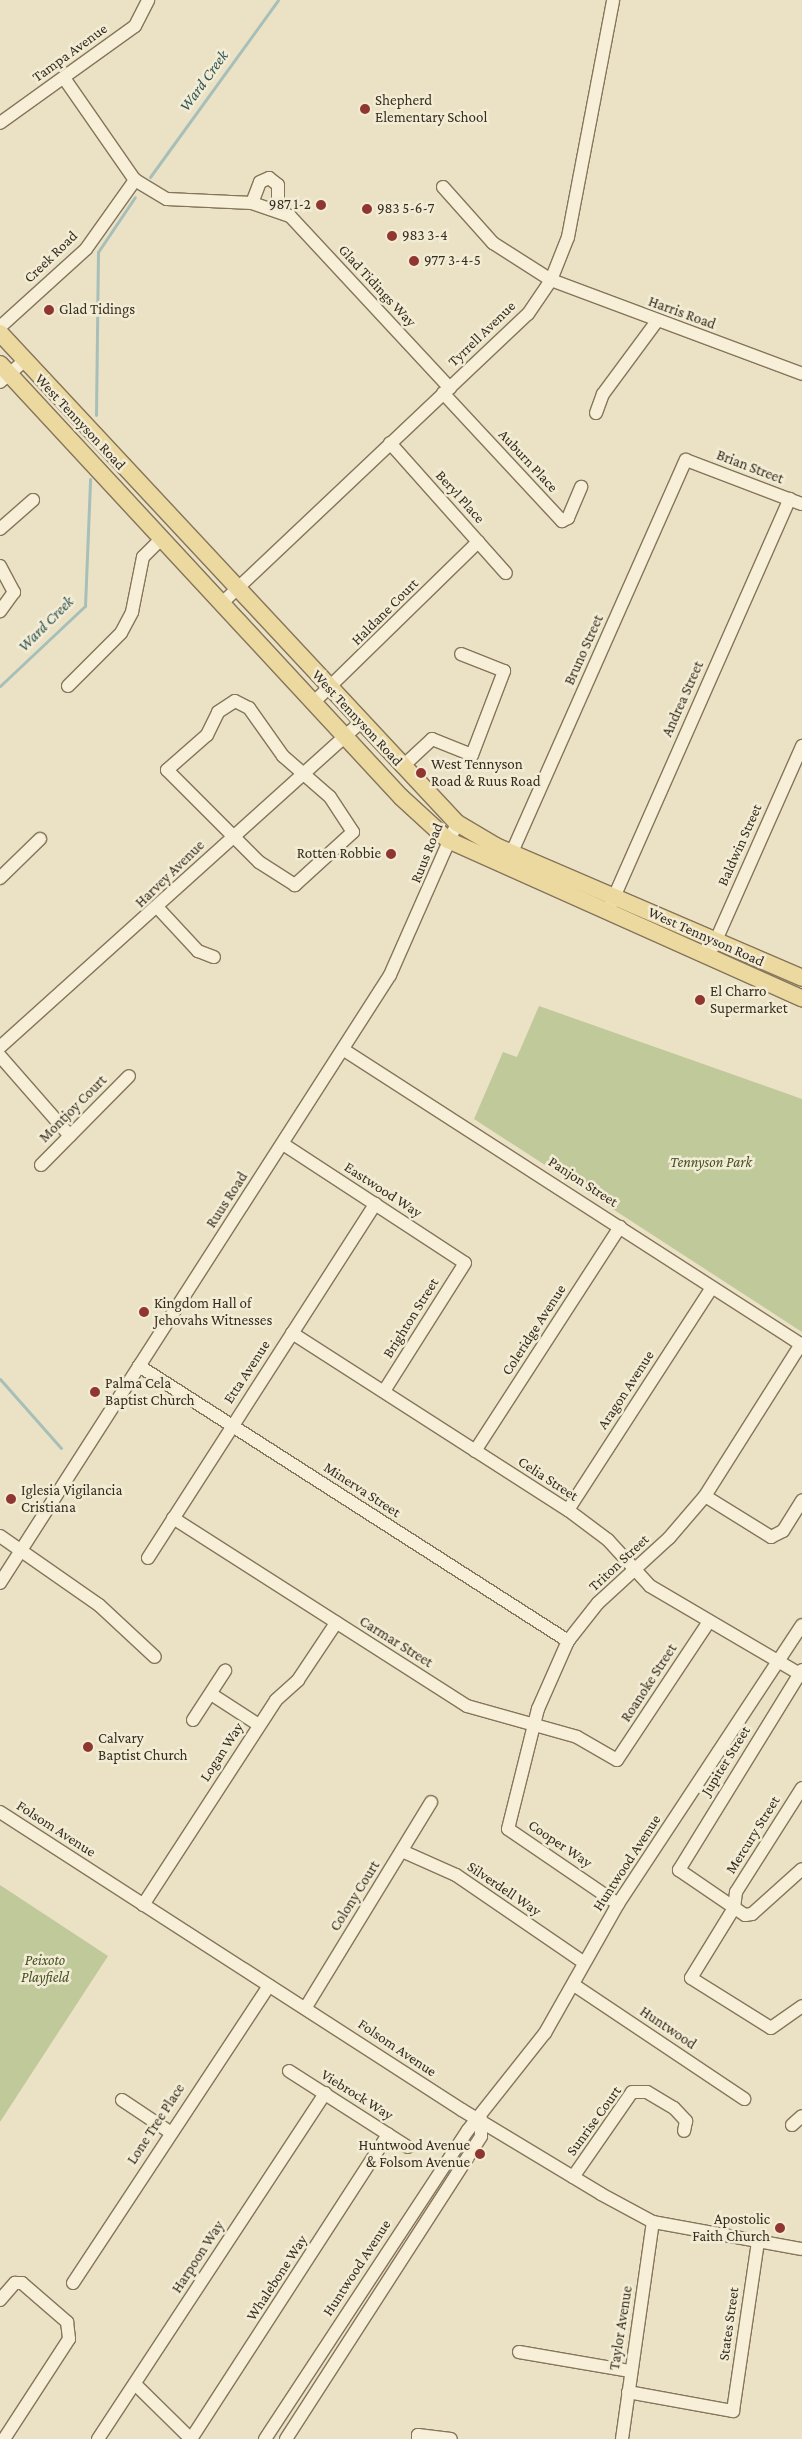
<!DOCTYPE html>
<style>
body{margin:0}
#map{position:relative;width:802px;height:2439px;overflow:hidden;background:#ebe2c5;font-family:"Crimson Pro",serif}
div>[style]{position:absolute}
[style*='--x']{left:calc(var(--x)*1px);top:calc(var(--y)*1px);width:calc(var(--w)*1px);rotate:calc(var(--a)*1deg)}
.green>*{inset:0;background:#c0c999}
.stream>*{height:3px;margin:-1.5px;padding:0 1.5px;transform-origin:1.5px;border-radius:1.5px;background:#a6bfb9}
.roads{filter:drop-shadow(1px 0 #85755c) drop-shadow(-1px 0 #85755c) drop-shadow(0 1px #85755c) drop-shadow(0 -1px #85755c)}
.minor>*{height:12px;margin:-6px;padding:0 6px;transform-origin:6px;border-radius:6px;background:#f7efd7}
.major>*{height:16px;margin:-8px;padding:0 8px;transform-origin:8px;border-radius:8px;background:#ecd99f}
.dots>*{width:14px;height:14px;translate:-50% -50%;box-sizing:border-box;border:2px solid #f3ecd4;border-radius:50%}
span{translate:-50% -50%;white-space:nowrap;text-align:center;line-height:1.15;-webkit-text-stroke:5px #f3ecd4;paint-order:stroke}
.street-label{font-size:15px;color:#362c1f}
.poi-label{font-size:15px;color:#362c1f}
.left{translate:0 -50%;text-align:left}
.right{translate:-100% -50%;text-align:right}
.park-label{font-size:15px;color:#445127;font-style:italic}
.water-label{font-size:16px;color:#2f5555;font-style:italic}
</style>
<div id="map">
<div class="green">
<div style="clip-path:polygon(539px 1006px,802px 1099px,802px 1332px,474px 1119px,503px 1052px,517px 1057px)"></div>
<div style="clip-path:polygon(0 1885px,108px 1956px,0 2122px)"></div>
</div>
<div class="stream">
<div style="--x:150;--y:177;--w:218;--a:-54.1"></div>
<div style="--x:96;--y:415;--w:163;--a:-89.3"></div>
<div style="--x:98;--y:252;--w:66;--a:-56.1"></div>
<div style="--x:0;--y:686;--w:117;--a:-43.3"></div>
<div style="--x:85;--y:606;--w:127;--a:-87.7"></div>
<div style="--x:0;--y:1379;--w:92;--a:48.5"></div>
</div>
<div class="roads">
<div class="minor">
<div style="--x:64;--y:78;--w:124;--a:55.2"></div>
<div style="--x:135;--y:180;--w:37;--a:31"></div>
<div style="--x:167;--y:199;--w:85;--a:2.7"></div>
<div style="--x:252;--y:203;--w:40;--a:18.9"></div>
<div style="--x:290;--y:216;--w:235;--a:47.1"></div>
<div style="--x:0;--y:123;--w:166;--a:-35.7"></div>
<div style="--x:135;--y:26;--w:29;--a:-63"></div>
<div style="--x:443;--y:187;--w:75;--a:48.2"></div>
<div style="--x:493;--y:243;--w:69;--a:32.5"></div>
<div style="--x:551;--y:280;--w:268;--a:20.5"></div>
<div style="--x:252;--y:203;--w:22;--a:-69"></div>
<div style="--x:260;--y:182;--w:10;--a:-24"></div>
<div style="--x:269;--y:178;--w:11;--a:38"></div>
<div style="--x:278;--y:185;--w:25;--a:90"></div>
<div style="--x:0;--y:327;--w:116;--a:-42.2"></div>
<div style="--x:86;--y:249;--w:85;--a:-54.6"></div>
<div style="--x:0;--y:382;--w:32;--a:-41"></div>
<div style="--x:443;--y:393;--w:175;--a:47.1"></div>
<div style="--x:562;--y:521;--w:7;--a:-27"></div>
<div style="--x:568;--y:518;--w:34;--a:-67"></div>
<div style="--x:596;--y:413;--w:20;--a:-70"></div>
<div style="--x:603;--y:394;--w:91;--a:-53.5"></div>
<div style="--x:390;--y:443;--w:174;--a:48.3"></div>
<div style="--x:0;--y:529;--w:44;--a:-41.3"></div>
<div style="--x:0;--y:566;--w:30;--a:62"></div>
<div style="--x:14;--y:592;--w:24;--a:126"></div>
<div style="--x:222;--y:603;--w:421;--a:-43.4"></div>
<div style="--x:528;--y:314;--w:41;--a:-55.9"></div>
<div style="--x:551;--y:280;--w:46;--a:-68.4"></div>
<div style="--x:568;--y:237;--w:241;--a:-79.2"></div>
<div style="--x:68;--y:686;--w:75;--a:-45"></div>
<div style="--x:121;--y:633;--w:24;--a:-62"></div>
<div style="--x:132;--y:612;--w:56;--a:-78.7"></div>
<div style="--x:143;--y:557;--w:27;--a:-45"></div>
<div style="--x:235;--y:701;--w:16;--a:27"></div>
<div style="--x:249;--y:708;--w:59;--a:54.7"></div>
<div style="--x:283;--y:756;--w:62;--a:41.1"></div>
<div style="--x:330;--y:797;--w:42;--a:56.7"></div>
<div style="--x:353;--y:832;--w:79;--a:137.6"></div>
<div style="--x:295;--y:885;--w:43;--a:-147.4"></div>
<div style="--x:259;--y:862;--w:130;--a:-135"></div>
<div style="--x:167;--y:770;--w:53;--a:-41.2"></div>
<div style="--x:207;--y:735;--w:25;--a:-64"></div>
<div style="--x:218;--y:712;--w:20;--a:-33"></div>
<div style="--x:313;--y:703;--w:231;--a:-44.3"></div>
<div style="--x:402;--y:767;--w:41;--a:-43"></div>
<div style="--x:432;--y:739;--w:43;--a:21.8"></div>
<div style="--x:472;--y:755;--w:90;--a:-69.1"></div>
<div style="--x:504;--y:671;--w:46;--a:-158.4"></div>
<div style="--x:512;--y:852;--w:429;--a:-66.1"></div>
<div style="--x:686;--y:460;--w:124;--a:20.8"></div>
<div style="--x:0;--y:878;--w:56;--a:-44.3"></div>
<div style="--x:611;--y:904;--w:443;--a:-66.2"></div>
<div style="--x:158;--y:908;--w:59;--a:47.1"></div>
<div style="--x:198;--y:951;--w:17;--a:21"></div>
<div style="--x:713;--y:947;--w:220;--a:-66.1"></div>
<div style="--x:0;--y:1047;--w:486;--a:-42"></div>
<div style="--x:344;--y:1050;--w:545;--a:32.79"></div>
<div style="--x:0;--y:1056;--w:106;--a:48.8"></div>
<div style="--x:283;--y:1144;--w:217;--a:33.2"></div>
<div style="--x:465;--y:1263;--w:151;--a:122.3"></div>
<div style="--x:41;--y:1165;--w:125;--a:-45.3"></div>
<div style="--x:292;--y:1333;--w:328;--a:32.7"></div>
<div style="--x:568;--y:1510;--w:50;--a:36.9"></div>
<div style="--x:608;--y:1540;--w:62;--a:47.6"></div>
<div style="--x:650;--y:1586;--w:176;--a:30.4"></div>
<div style="--x:139;--y:1366;--w:510;--a:32.66"></div>
<div style="--x:475;--y:1451;--w:267;--a:-57.1"></div>
<div style="--x:705;--y:1496;--w:78;--a:31.8"></div>
<div style="--x:771;--y:1537;--w:13;--a:-27"></div>
<div style="--x:783;--y:1531;--w:36;--a:-58"></div>
<div style="--x:568;--y:1510;--w:265;--a:-57.1"></div>
<div style="--x:173;--y:1518;--w:349;--a:32.6"></div>
<div style="--x:467;--y:1706;--w:114;--a:15.7"></div>
<div style="--x:577;--y:1737;--w:46;--a:29.9"></div>
<div style="--x:617;--y:1760;--w:164;--a:-56.4"></div>
<div style="--x:0;--y:1536;--w:121;--a:34.9"></div>
<div style="--x:99;--y:1605;--w:76;--a:42.9"></div>
<div style="--x:148;--y:1558;--w:421;--a:-57.3"></div>
<div style="--x:0;--y:1583;--w:722;--a:-57.32"></div>
<div style="--x:390;--y:975;--w:166;--a:-66.2"></div>
<div style="--x:802;--y:1670;--w:235;--a:121.6"></div>
<div style="--x:679;--y:1870;--w:80;--a:34.3"></div>
<div style="--x:745;--y:1915;--w:7;--a:-8"></div>
<div style="--x:752;--y:1914;--w:67;--a:-42"></div>
<div style="--x:211;--y:1694;--w:57;--a:32.9"></div>
<div style="--x:193;--y:1720;--w:59;--a:-56.9"></div>
<div style="--x:802;--y:1788;--w:123;--a:122.4"></div>
<div style="--x:736;--y:1892;--w:16;--a:97"></div>
<div style="--x:734;--y:1908;--w:82;--a:121.6"></div>
<div style="--x:691;--y:1978;--w:94;--a:32"></div>
<div style="--x:771;--y:2028;--w:38;--a:-35"></div>
<div style="--x:0;--y:1812;--w:550;--a:32.82"></div>
<div style="--x:462;--y:2110;--w:162;--a:31.1"></div>
<div style="--x:601;--y:2194;--w:59;--a:28.3"></div>
<div style="--x:653;--y:2222;--w:151;--a:10.3"></div>
<div style="--x:402;--y:1851;--w:59;--a:24"></div>
<div style="--x:456;--y:1875;--w:154;--a:34.4"></div>
<div style="--x:618;--y:1904;--w:133;--a:-145.7"></div>
<div style="--x:508;--y:1829;--w:124;--a:-76"></div>
<div style="--x:538;--y:1709;--w:74;--a:-66.2"></div>
<div style="--x:568;--y:1641;--w:48;--a:-51.7"></div>
<div style="--x:598;--y:1603;--w:96;--a:-42.5"></div>
<div style="--x:669;--y:1538;--w:55;--a:-49.4"></div>
<div style="--x:705;--y:1496;--w:180;--a:-57.7"></div>
<div style="--x:143;--y:1905;--w:244;--a:-57"></div>
<div style="--x:276;--y:1700;--w:30;--a:-42"></div>
<div style="--x:298;--y:1680;--w:69;--a:-56.3"></div>
<div style="--x:574;--y:1985;--w:205;--a:33.8"></div>
<div style="--x:306;--y:2007;--w:240;--a:-58.6"></div>
<div style="--x:289;--y:2071;--w:141;--a:32.6"></div>
<div style="--x:122;--y:2100;--w:58;--a:33.7"></div>
<div style="--x:792;--y:2125;--w:13;--a:-42"></div>
<div style="--x:573;--y:2177;--w:103;--a:-55.2"></div>
<div style="--x:632;--y:2092;--w:15;--a:0"></div>
<div style="--x:647;--y:2092;--w:31;--a:31"></div>
<div style="--x:674;--y:2108;--w:18;--a:47"></div>
<div style="--x:686;--y:2121;--w:10;--a:101"></div>
<div style="--x:73;--y:2283;--w:356;--a:-56.6"></div>
<div style="--x:0;--y:2300;--w:23;--a:-49"></div>
<div style="--x:15;--y:2283;--w:7;--a:0"></div>
<div style="--x:22;--y:2283;--w:60;--a:40.9"></div>
<div style="--x:67;--y:2322;--w:17;--a:83"></div>
<div style="--x:69;--y:2339;--w:119;--a:123"></div>
<div style="--x:519;--y:2352;--w:113;--a:9.7"></div>
<div style="--x:135;--y:2384;--w:78;--a:44.5"></div>
<div style="--x:628;--y:2392;--w:107;--a:10.3"></div>
<div style="--x:733;--y:2411;--w:171;--a:-81.6"></div>
<div style="--x:98;--y:2439;--w:414;--a:-56.7"></div>
<div style="--x:191;--y:2439;--w:363;--a:-57.1"></div>
<div style="--x:265;--y:2439;--w:370;--a:-56.7"></div>
<div style="--x:468;--y:2130;--w:124;--a:-51.6"></div>
<div style="--x:545;--y:2033;--w:148;--a:-60.5"></div>
<div style="--x:618;--y:1904;--w:334;--a:-56.6"></div>
<div style="--x:286;--y:2439;--w:360;--a:-57.2"></div>
<div style="--x:481;--y:2136;--w:17;--a:-90"></div>
<div style="--x:418;--y:2439;--w:4;--a:-90"></div>
<div style="--x:418;--y:2435;--w:33;--a:7"></div>
<div style="--x:622;--y:2439;--w:219;--a:-81.9"></div>
</div>
<div class="major">
<div style="--x:0;--y:333;--w:670;--a:47"></div>
<div style="--x:457;--y:823;--w:45;--a:30.5"></div>
<div style="--x:496;--y:846;--w:333;--a:23.3"></div>
<div style="--x:0;--y:364;--w:590;--a:47.2"></div>
<div style="--x:401;--y:797;--w:64;--a:42.5"></div>
<div style="--x:448;--y:840;--w:388;--a:24.1"></div>
</div>
</div>
<div class="dots">
<div style="left:365px;top:109px;background:#903630"></div>
<div style="left:321px;top:205px;background:#903630"></div>
<div style="left:367px;top:209px;background:#903630"></div>
<div style="left:392px;top:236px;background:#903630"></div>
<div style="left:414px;top:261px;background:#903630"></div>
<div style="left:49px;top:310px;background:#903630"></div>
<div style="left:421px;top:773px;background:#903630"></div>
<div style="left:391px;top:854px;background:#903630"></div>
<div style="left:700px;top:1000px;background:#903630"></div>
<div style="left:144px;top:1312px;background:#903630"></div>
<div style="left:95px;top:1392px;background:#903630"></div>
<div style="left:11px;top:1499px;background:#903630"></div>
<div style="left:88px;top:1747px;background:#903630"></div>
<div style="left:480px;top:2154px;background:#903630"></div>
<div style="left:780px;top:2228px;background:#903630"></div>
</div>
<div class="street-label">
<span style="left:70px;top:53px;rotate:-36deg">Tampa Avenue</span>
<span style="left:51px;top:257px;rotate:-44deg">Creek Road</span>
<span style="left:377px;top:286px;rotate:47deg">Glad Tidings Way</span>
<span style="left:682px;top:313px;rotate:20deg">Harris Road</span>
<span style="left:482px;top:334px;rotate:-44deg">Tyrrell Avenue</span>
<span style="left:80px;top:422px;rotate:47deg">West Tennyson Road</span>
<span style="left:528px;top:461px;rotate:47deg">Auburn Place</span>
<span style="left:750px;top:467px;rotate:21deg">Brian Street</span>
<span style="left:460px;top:497px;rotate:48deg">Beryl Place</span>
<span style="left:385px;top:612px;rotate:-45deg">Haldane Court</span>
<span style="left:584px;top:650px;rotate:-66deg">Bruno Street</span>
<span style="left:683px;top:699px;rotate:-66deg">Andrea Street</span>
<span style="left:357px;top:718px;rotate:47deg">West Tennyson Road</span>
<span style="left:740px;top:845px;rotate:-66deg">Baldwin Street</span>
<span style="left:427px;top:853px;rotate:-68deg">Ruus Road</span>
<span style="left:170px;top:874px;rotate:-44deg">Harvey Avenue</span>
<span style="left:706px;top:937px;rotate:24deg">West Tennyson Road</span>
<span style="left:73px;top:1109px;rotate:-45deg">Montjoy Court</span>
<span style="left:583px;top:1182px;rotate:33deg">Panjon Street</span>
<span style="left:383px;top:1190px;rotate:33deg">Eastwood Way</span>
<span style="left:227px;top:1200px;rotate:-57deg">Ruus Road</span>
<span style="left:411px;top:1318px;rotate:-58deg">Brighton Street</span>
<span style="left:534px;top:1330px;rotate:-57deg">Coleridge Avenue</span>
<span style="left:247px;top:1372px;rotate:-57deg">Etta Avenue</span>
<span style="left:626px;top:1390px;rotate:-57deg">Aragon Avenue</span>
<span style="left:548px;top:1479px;rotate:33deg">Celia Street</span>
<span style="left:362px;top:1490px;rotate:33deg">Minerva Street</span>
<span style="left:619px;top:1563px;rotate:-43deg">Triton Street</span>
<span style="left:396px;top:1642px;rotate:32deg">Carmar Street</span>
<span style="left:649px;top:1683px;rotate:-57deg">Roanoke Street</span>
<span style="left:222px;top:1752px;rotate:-57deg">Logan Way</span>
<span style="left:726px;top:1761px;rotate:-58deg">Jupiter Street</span>
<span style="left:56px;top:1829px;rotate:33deg">Folsom Avenue</span>
<span style="left:753px;top:1835px;rotate:-58deg">Mercury Street</span>
<span style="left:560px;top:1844px;rotate:34deg">Cooper Way</span>
<span style="left:627px;top:1863px;rotate:-57deg">Huntwood Avenue</span>
<span style="left:504px;top:1889px;rotate:34deg">Silverdell Way</span>
<span style="left:355px;top:1896px;rotate:-58deg">Colony Court</span>
<span style="left:668px;top:2028px;rotate:34deg">Huntwood</span>
<span style="left:397px;top:2048px;rotate:34deg">Folsom Avenue</span>
<span style="left:357px;top:2095px;rotate:32deg">Viebrock Way</span>
<span style="left:594px;top:2121px;rotate:-54deg">Sunrise Court</span>
<span style="left:156px;top:2124px;rotate:-57deg">Lone Tree Place</span>
<span style="left:198px;top:2257px;rotate:-57deg">Harpoon Way</span>
<span style="left:357px;top:2268px;rotate:-57deg">Huntwood Avenue</span>
<span style="left:277px;top:2278px;rotate:-57deg">Whalebone Way</span>
<span style="left:729px;top:2324px;rotate:-82deg">States Street</span>
<span style="left:621px;top:2328px;rotate:-81deg">Taylor Avenue</span>
</div>
<div class="poi-label">
<span class="left" style="left:375px;top:109px">Shepherd<br>Elementary School</span>
<span class="right" style="left:311px;top:205px">987 1-2</span>
<span class="left" style="left:377px;top:209px">983 5-6-7</span>
<span class="left" style="left:402px;top:236px">983 3-4</span>
<span class="left" style="left:424px;top:261px">977 3-4-5</span>
<span class="left" style="left:59px;top:310px">Glad Tidings</span>
<span class="left" style="left:431px;top:773px">West Tennyson<br>Road &amp; Ruus Road</span>
<span class="right" style="left:381px;top:854px">Rotten Robbie</span>
<span class="left" style="left:710px;top:1000px">El Charro<br>Supermarket</span>
<span class="left" style="left:154px;top:1312px">Kingdom Hall of<br>Jehovahs Witnesses</span>
<span class="left" style="left:105px;top:1392px">Palma Cela<br>Baptist Church</span>
<span class="left" style="left:21px;top:1499px">Iglesia Vigilancia<br>Cristiana</span>
<span class="left" style="left:98px;top:1747px">Calvary<br>Baptist Church</span>
<span class="right" style="left:470px;top:2154px">Huntwood Avenue<br>&amp; Folsom Avenue</span>
<span class="right" style="left:770px;top:2228px">Apostolic<br>Faith Church</span>
</div>
<div class="park-label">
<span style="left:711px;top:1163px">Tennyson Park</span>
<span style="left:45px;top:1969px">Peixoto<br>Playfield</span>
</div>
<div class="water-label">
<span style="left:204px;top:81px;rotate:-54deg">Ward Creek</span>
<span style="left:46px;top:624px;rotate:-45deg">Ward Creek</span>
</div>
</div>
